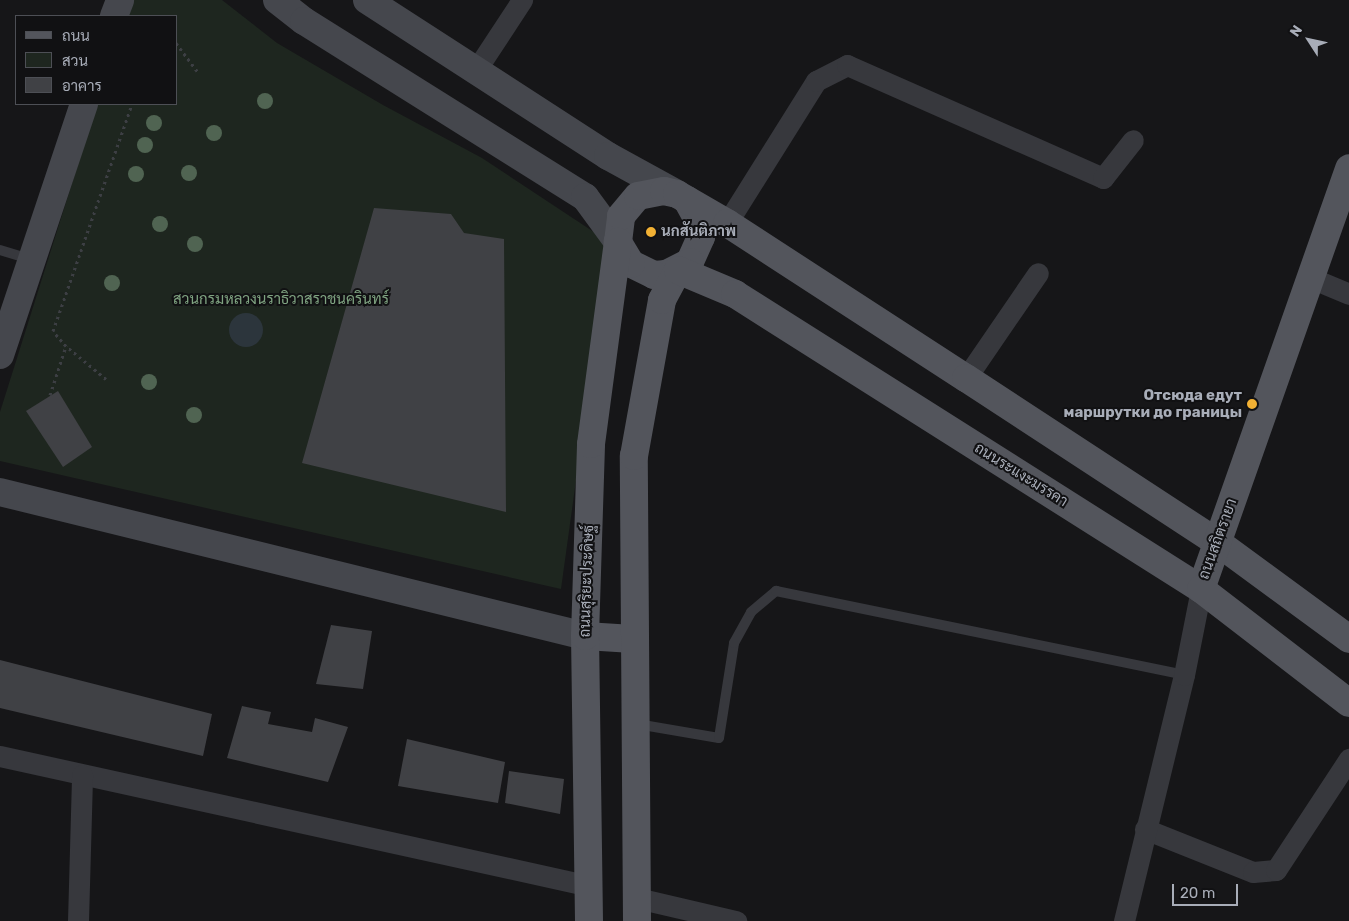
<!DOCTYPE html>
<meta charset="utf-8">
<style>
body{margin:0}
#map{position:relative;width:1349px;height:921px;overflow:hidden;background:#161618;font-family:Rubik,Sarabun,sans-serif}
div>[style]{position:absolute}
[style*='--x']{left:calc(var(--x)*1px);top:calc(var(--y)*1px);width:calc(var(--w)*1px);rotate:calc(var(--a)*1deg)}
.green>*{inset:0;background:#1e261f}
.water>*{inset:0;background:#2c353c}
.round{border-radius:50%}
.building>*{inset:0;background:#404145}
.path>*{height:3px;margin-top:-1.5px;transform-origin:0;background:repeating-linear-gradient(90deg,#3d3f44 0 2.5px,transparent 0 6.5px)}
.lane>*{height:10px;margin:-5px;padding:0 5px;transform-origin:5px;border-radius:5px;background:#37383d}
.street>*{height:21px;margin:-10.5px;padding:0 10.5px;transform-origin:10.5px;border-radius:10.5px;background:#37383d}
.secondary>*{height:28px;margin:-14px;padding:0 14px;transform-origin:14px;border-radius:14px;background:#45474d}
.primary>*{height:28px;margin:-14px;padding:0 14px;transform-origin:14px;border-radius:14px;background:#53555c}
.trees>*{width:16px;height:16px;margin:-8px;border-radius:50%;background:#506452}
.dots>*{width:14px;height:14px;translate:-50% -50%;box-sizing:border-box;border:2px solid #111113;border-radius:50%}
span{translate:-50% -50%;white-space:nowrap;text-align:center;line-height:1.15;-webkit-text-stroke:4px #111113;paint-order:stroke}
.poi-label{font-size:15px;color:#a8adb8;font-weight:700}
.left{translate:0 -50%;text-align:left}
.right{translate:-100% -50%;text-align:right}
.park-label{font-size:15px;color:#7fa381}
.street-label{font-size:15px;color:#a8adb8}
.legend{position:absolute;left:15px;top:15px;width:162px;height:90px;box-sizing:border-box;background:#111113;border:1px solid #4d4f55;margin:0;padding:6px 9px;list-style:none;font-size:15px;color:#a8adb8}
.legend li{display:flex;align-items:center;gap:10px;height:25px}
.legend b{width:25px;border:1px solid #4d4f55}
.north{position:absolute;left:1284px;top:15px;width:50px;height:50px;-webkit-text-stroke:4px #111113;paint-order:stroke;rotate:305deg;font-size:14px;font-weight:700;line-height:20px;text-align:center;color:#a8adb8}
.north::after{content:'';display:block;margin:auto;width:18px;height:22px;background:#a8adb8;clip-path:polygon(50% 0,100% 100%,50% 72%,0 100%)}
.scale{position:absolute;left:1172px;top:884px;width:66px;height:22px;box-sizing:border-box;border:2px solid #a8adb8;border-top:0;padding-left:6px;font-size:15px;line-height:18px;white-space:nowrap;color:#a8adb8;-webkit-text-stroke:4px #111113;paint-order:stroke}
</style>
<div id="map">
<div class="green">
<div style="clip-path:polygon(130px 0,222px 0,277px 43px,383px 105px,482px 158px,609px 242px,561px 589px,0 461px,0 412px,97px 104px,176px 104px,176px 16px,125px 16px)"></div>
</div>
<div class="water">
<div class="round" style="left:229px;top:313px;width:34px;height:34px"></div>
</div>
<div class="building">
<div style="clip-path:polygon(374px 208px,451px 214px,464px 233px,504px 239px,506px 512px,302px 463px)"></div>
<div style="clip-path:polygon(58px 391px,92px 447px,63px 467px,26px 411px)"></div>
<div style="clip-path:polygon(331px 625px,372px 631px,363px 689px,316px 684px)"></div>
<div style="clip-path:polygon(0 660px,212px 714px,203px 756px,0 708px)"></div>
<div style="clip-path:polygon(242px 706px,271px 712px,268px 724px,312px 732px,315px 718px,348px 727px,328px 782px,227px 758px)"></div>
<div style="clip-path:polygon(407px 739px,505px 762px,498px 803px,398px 786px)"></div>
<div style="clip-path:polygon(509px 771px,564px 779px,560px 814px,505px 803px)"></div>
</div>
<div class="path">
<div style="--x:176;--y:43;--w:36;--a:53"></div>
<div style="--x:106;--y:379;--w:52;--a:-140.5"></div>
<div style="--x:66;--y:346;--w:20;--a:-131"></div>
<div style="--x:53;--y:331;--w:240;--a:-70.8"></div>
<div style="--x:50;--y:395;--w:52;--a:-71.9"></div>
</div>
<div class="lane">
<div style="--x:0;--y:250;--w:31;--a:17"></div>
<div style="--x:637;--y:724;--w:83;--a:9.7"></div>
<div style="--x:719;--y:738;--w:96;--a:-81"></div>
<div style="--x:734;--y:643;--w:35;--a:-61"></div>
<div style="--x:751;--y:612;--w:33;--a:-40"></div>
<div style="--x:776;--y:591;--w:417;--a:11.6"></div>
</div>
<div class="street">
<div style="--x:476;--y:70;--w:84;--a:-56.7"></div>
<div style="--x:727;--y:223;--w:168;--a:-57.9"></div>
<div style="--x:816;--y:81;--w:35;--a:-27"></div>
<div style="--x:847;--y:65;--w:280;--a:23.8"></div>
<div style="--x:1103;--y:178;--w:48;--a:-51.7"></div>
<div style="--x:1311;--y:278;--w:41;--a:22.8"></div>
<div style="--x:966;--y:378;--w:127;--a:-55.6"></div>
<div style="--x:0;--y:756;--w:604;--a:12.43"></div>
<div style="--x:1145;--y:829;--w:116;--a:21.7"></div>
<div style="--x:1253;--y:872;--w:23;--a:-5"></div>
<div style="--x:1276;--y:870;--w:133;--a:-56.7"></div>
<div style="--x:637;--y:898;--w:102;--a:13.1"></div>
<div style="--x:78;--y:921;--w:146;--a:-88.4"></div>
<div style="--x:1124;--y:921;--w:253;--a:-76.3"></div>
<div style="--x:1184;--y:675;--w:88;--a:-78.8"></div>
</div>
<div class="secondary">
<div style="--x:277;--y:0;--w:34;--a:38"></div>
<div style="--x:304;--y:21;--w:332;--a:32.1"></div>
<div style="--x:585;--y:197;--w:56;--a:53.7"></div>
<div style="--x:367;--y:0;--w:287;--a:32.9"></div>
<div style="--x:608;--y:156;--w:79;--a:28.8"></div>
<div style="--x:114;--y:16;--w:17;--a:-69"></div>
<div style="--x:0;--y:355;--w:265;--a:-71.5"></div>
<div style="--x:0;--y:492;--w:602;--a:13.83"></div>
</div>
<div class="primary">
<div style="--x:687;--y:200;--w:26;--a:61"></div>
<div style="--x:700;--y:223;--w:14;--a:86"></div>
<div style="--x:701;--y:237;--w:27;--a:114"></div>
<div style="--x:690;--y:262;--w:27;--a:153"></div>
<div style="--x:666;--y:274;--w:12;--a:175"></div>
<div style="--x:654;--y:275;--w:25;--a:-154"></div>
<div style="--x:631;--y:264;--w:26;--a:-121"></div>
<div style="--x:618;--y:242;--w:26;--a:-83"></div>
<div style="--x:621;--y:216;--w:26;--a:-50"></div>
<div style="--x:638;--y:196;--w:26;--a:-11"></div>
<div style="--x:664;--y:191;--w:13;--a:13"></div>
<div style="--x:677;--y:194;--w:58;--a:30.1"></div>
<div style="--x:727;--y:223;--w:285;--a:33"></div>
<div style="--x:966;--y:378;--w:300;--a:33.2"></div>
<div style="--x:1217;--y:542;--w:164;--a:36.3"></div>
<div style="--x:1201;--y:589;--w:446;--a:-70.6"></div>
<div style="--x:585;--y:636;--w:48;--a:3.6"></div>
<div style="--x:589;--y:921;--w:285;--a:-90.8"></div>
<div style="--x:585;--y:636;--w:192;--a:-88.2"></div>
<div style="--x:591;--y:444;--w:204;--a:-82.4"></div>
<div style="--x:637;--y:921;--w:465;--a:-90.4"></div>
<div style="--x:634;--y:456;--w:158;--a:-79.8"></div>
<div style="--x:662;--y:300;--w:34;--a:-62"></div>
<div style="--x:678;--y:270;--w:62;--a:22.8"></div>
<div style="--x:735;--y:294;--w:552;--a:32.34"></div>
<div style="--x:1201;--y:589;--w:187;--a:37.6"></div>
</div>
<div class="trees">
<div style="left:265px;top:101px"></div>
<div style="left:154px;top:123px"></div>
<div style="left:214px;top:133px"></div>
<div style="left:145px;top:145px"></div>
<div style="left:189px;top:173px"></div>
<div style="left:136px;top:174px"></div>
<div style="left:160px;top:224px"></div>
<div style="left:195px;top:244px"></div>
<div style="left:112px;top:283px"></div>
<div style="left:149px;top:382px"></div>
<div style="left:194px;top:415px"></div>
</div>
<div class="dots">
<div style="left:651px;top:232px;background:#f2b134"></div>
<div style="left:1252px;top:404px;background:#f2b134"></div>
</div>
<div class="poi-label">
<span class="left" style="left:661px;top:232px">นกสันติภาพ</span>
<span class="right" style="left:1242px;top:404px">Отсюда едут<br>маршрутки до границы</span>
</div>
<div class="park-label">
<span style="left:281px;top:300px">สวนกรมหลวงนราธิวาสราชนครินทร์</span>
</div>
<div class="street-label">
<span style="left:1021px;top:475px;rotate:32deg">ถนนระแงะมรรคา</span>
<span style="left:1218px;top:539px;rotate:-70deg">ถนนสถิตรายา</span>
<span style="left:587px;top:581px;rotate:-88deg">ถนนสุริยะประดิษฐ์</span>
</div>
<ul class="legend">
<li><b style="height:6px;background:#53555c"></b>ถนน</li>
<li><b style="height:14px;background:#1e261f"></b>สวน</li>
<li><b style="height:14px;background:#404145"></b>อาคาร</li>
</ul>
<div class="north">N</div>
<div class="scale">20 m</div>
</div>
